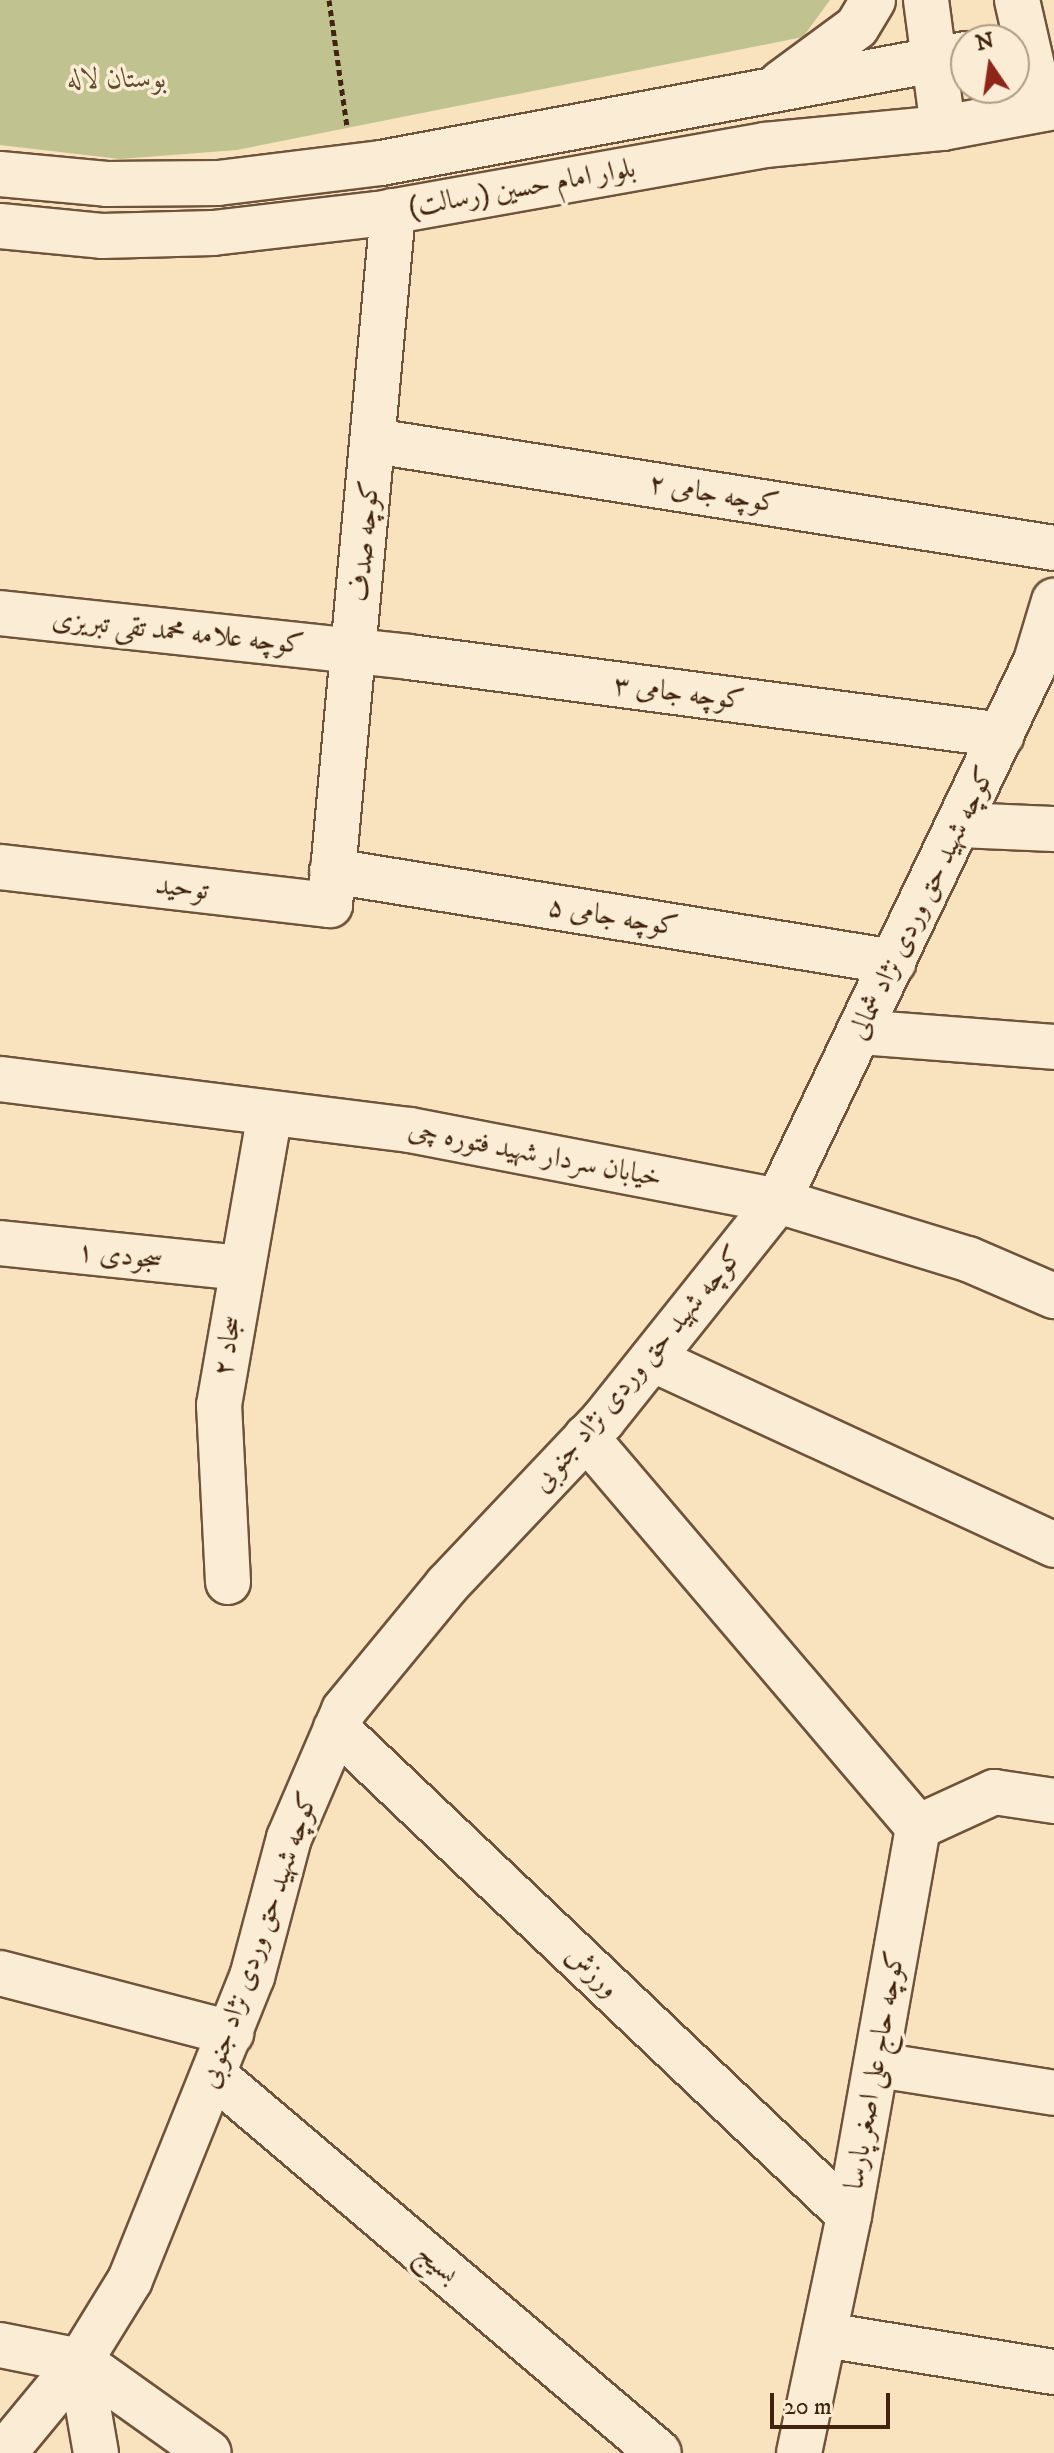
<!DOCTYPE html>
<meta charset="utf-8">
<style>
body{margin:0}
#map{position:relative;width:1054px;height:2453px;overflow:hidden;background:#f9e3bf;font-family:"IM FELL DW Pica",Amiri,serif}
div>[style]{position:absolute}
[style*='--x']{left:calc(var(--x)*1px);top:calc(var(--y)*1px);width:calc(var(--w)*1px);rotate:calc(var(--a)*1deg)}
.green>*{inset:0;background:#c0c390}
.path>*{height:5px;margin-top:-2.5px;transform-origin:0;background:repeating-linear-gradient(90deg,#41230e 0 6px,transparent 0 10px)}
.roads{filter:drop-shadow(2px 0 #6f533a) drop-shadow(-2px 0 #6f533a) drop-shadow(0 2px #6f533a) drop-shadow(0 -2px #6f533a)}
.minor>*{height:44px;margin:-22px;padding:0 22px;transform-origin:22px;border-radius:22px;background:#fbedd5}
.tertiary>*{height:44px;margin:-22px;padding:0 22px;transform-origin:22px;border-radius:22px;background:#fbedd5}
.secondary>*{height:44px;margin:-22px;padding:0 22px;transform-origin:22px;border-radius:22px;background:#fbedd5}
span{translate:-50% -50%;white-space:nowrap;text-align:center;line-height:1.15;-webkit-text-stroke:7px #fbedd5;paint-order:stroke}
.park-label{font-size:28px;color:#614b2e;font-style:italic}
.street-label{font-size:28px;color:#41230e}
.north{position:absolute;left:950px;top:24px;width:80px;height:80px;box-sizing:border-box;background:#fbedd5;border:2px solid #b19c85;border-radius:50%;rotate:347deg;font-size:22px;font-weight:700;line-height:32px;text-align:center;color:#41230e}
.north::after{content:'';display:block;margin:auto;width:28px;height:36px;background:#8f2418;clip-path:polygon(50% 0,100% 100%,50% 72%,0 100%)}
.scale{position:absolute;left:770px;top:2393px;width:120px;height:36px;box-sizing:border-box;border:4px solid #41230e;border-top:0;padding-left:10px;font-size:24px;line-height:28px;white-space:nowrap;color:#41230e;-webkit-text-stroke:6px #fbedd5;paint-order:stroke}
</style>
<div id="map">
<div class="green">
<div style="clip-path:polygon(0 0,830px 0,803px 37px,237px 150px,120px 159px,0 145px)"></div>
</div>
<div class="path">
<div style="--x:329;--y:0;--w:127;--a:81.9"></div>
</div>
<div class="roads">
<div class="minor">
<div style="--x:374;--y:441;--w:688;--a:8.94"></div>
<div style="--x:0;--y:613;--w:411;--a:6.1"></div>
<div style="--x:409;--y:657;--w:598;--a:7.49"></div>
<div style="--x:959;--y:825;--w:95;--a:2.4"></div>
<div style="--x:0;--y:867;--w:332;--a:6.6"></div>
<div style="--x:330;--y:905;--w:697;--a:-84.81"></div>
<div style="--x:332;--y:871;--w:569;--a:9.2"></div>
<div style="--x:860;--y:1032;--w:195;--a:4.4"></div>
<div style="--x:0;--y:1243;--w:241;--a:5.9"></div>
<div style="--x:652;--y:1359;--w:443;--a:24.8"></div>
<div style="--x:586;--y:1437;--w:512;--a:49.59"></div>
<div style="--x:228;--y:1582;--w:177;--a:-92.9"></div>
<div style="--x:219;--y:1405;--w:296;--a:-80.1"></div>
<div style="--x:336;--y:1728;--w:707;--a:43.51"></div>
<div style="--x:0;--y:1973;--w:239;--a:14.6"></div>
<div style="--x:878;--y:2065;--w:178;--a:9"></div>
<div style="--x:215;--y:2076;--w:582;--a:40.33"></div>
<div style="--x:825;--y:2335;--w:232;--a:9.2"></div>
<div style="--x:0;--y:2345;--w:82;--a:11.3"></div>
<div style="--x:4;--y:2453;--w:119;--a:-50.4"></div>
<div style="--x:80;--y:2361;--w:95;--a:-58.3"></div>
<div style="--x:130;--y:2280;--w:327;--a:-68.1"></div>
<div style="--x:252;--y:1977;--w:144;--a:-75.1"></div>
<div style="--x:289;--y:1838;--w:139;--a:-66.7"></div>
<div style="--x:344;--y:1710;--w:162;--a:-50.5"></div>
<div style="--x:447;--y:1585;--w:227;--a:-46.6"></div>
<div style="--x:603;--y:1420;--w:280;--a:-51.4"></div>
<div style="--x:778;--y:1201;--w:598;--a:-64.46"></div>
<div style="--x:1036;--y:661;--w:63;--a:-73.3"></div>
<div style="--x:96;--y:2453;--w:93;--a:-99.9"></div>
<div style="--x:80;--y:2361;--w:158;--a:35.5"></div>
<div style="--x:799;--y:2453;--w:243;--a:-78.1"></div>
<div style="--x:849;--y:2215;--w:394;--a:-79.9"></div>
<div style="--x:918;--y:1827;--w:84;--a:-24.7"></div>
<div style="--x:994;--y:1792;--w:61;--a:8.5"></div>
</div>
<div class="tertiary">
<div style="--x:0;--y:1079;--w:413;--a:7.1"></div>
<div style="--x:410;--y:1130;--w:375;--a:10.9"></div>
<div style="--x:778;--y:1201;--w:199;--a:17"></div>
<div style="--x:968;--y:1259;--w:94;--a:23.3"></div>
</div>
<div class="secondary">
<div style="--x:926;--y:0;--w:129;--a:82.4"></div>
<div style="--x:1017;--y:0;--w:112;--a:77.1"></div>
<div style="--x:781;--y:83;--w:94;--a:-36.4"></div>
<div style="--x:857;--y:27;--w:31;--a:-59"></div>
<div style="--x:0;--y:174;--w:107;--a:5.3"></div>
<div style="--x:107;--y:184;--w:111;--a:-0.5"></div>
<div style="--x:218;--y:183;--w:164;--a:-7"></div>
<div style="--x:381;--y:163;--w:595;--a:-10.55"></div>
<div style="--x:0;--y:226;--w:102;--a:5.6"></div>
<div style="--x:102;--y:236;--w:111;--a:-1.5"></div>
<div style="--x:213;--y:233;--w:166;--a:-6.6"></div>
<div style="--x:378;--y:214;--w:393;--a:-10.1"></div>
<div style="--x:765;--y:145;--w:179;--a:-5.5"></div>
<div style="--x:943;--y:128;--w:113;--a:-10.7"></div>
</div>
</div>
<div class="park-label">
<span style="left:117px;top:79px">بوستان لاله</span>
</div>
<div class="street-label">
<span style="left:522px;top:188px;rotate:-10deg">بلوار امام حسین (رسالت)</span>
<span style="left:714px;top:494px;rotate:9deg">کوچه جامی ۲</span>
<span style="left:365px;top:541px;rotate:-85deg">کوچه صدف</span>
<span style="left:178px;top:632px;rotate:6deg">کوچه علامه محمد تقی تبریزی</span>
<span style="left:679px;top:693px;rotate:7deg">کوچه جامی ۳</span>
<span style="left:182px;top:888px;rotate:7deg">توحید</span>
<span style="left:922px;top:903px;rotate:-64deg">کوچه شهید حق وردی نژاد شمالی</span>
<span style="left:613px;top:917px;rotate:9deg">کوچه جامی ۵</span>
<span style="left:535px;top:1154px;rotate:11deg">خیابان سردار شهید فتوره چی</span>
<span style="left:120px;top:1256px;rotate:6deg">سجودی ۱</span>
<span style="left:228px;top:1346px;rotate:-81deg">سجاد ۲</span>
<span style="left:638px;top:1369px;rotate:-50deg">کوچه شهید حق وردی نژاد جنوبی</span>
<span style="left:259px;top:1940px;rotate:-71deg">کوچه شهید حق وردی نژاد جنوبی</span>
<span style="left:592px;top:1972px;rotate:43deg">ورزش</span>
<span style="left:875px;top:2070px;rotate:-80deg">کوچه حاج علی اصغر پارسا</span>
<span style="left:437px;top:2264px;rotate:40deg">بسیج</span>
</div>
<div class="north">N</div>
<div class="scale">20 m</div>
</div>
